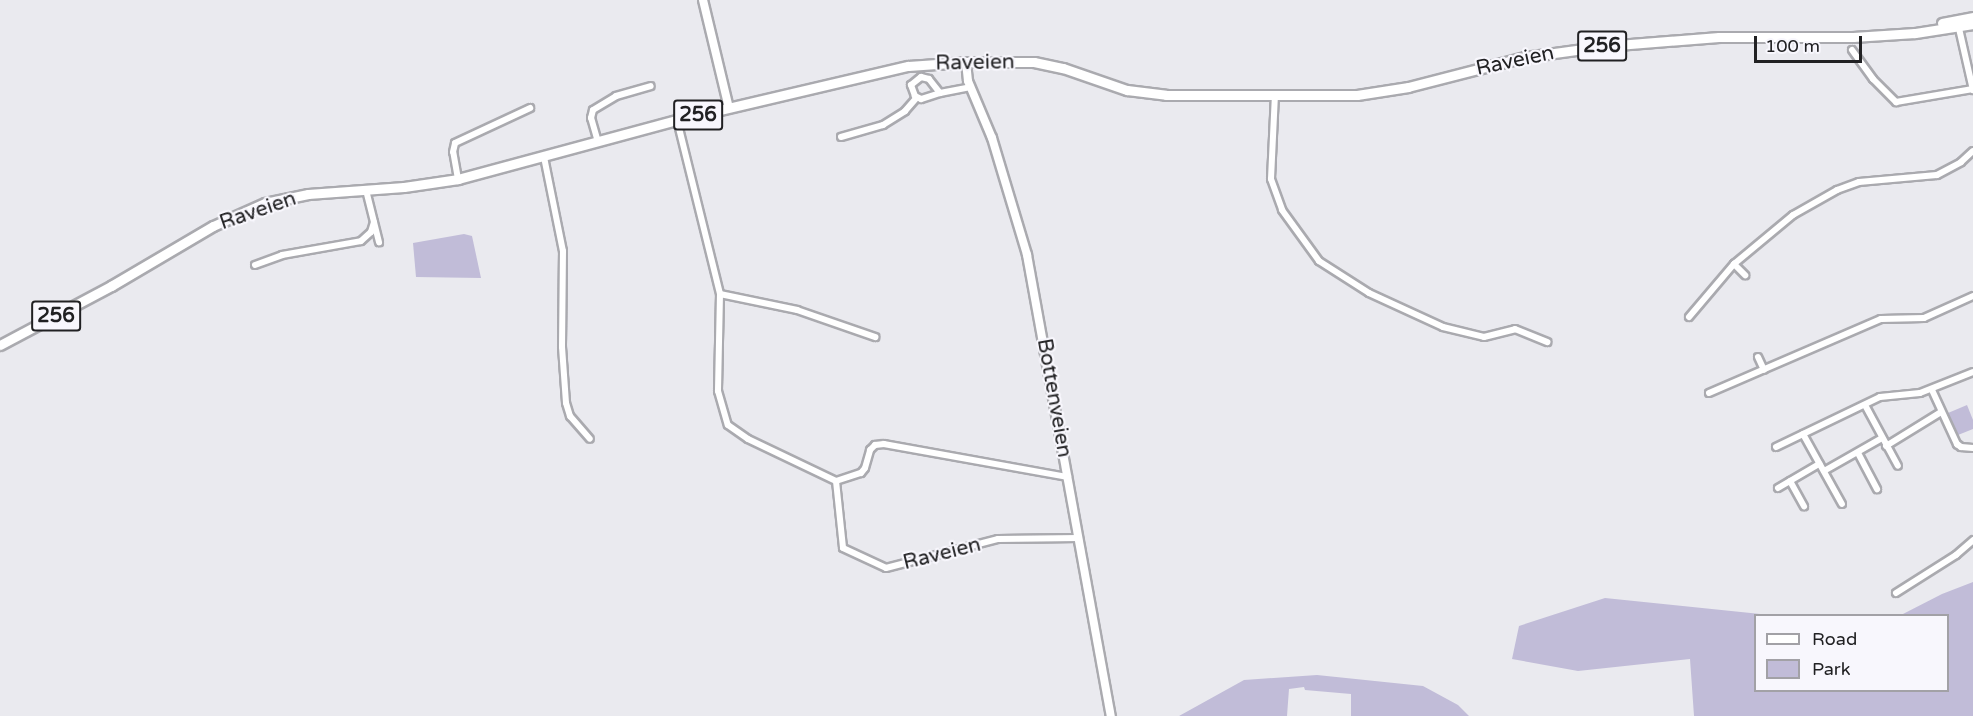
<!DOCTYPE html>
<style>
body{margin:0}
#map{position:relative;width:1973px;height:716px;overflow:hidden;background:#eaeaef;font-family:"Varela Round",sans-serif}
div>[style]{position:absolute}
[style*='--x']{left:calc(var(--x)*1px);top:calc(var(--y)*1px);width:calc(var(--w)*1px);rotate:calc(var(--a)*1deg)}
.green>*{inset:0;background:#c1bcd8}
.roads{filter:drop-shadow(2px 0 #aaaaaf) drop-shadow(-2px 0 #aaaaaf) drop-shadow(0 2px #aaaaaf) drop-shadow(0 -2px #aaaaaf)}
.minor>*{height:6px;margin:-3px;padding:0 3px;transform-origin:3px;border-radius:3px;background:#fff}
.secondary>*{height:8px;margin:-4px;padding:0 4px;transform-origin:4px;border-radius:4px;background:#fff}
.primary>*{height:9px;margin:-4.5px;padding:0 4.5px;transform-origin:4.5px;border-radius:4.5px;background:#fff}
span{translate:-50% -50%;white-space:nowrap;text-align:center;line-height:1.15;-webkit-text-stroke:4.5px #f8f7fd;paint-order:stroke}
.shield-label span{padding:2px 4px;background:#f8f7fd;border:2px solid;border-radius:4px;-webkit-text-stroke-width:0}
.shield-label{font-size:20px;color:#212123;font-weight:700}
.street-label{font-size:21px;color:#212123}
.legend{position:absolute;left:1754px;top:614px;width:195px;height:78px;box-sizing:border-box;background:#f8f7fd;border:2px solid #a2a1a6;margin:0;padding:8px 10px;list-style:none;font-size:18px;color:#212123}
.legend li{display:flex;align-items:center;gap:12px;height:30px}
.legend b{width:30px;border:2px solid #a2a1a6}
.scale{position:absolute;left:1754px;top:36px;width:108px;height:27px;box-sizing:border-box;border:3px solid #212123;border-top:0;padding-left:8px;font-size:18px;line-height:21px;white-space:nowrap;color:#212123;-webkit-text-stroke:4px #f8f7fd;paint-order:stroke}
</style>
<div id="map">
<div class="green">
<div style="clip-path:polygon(464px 234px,472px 236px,481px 278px,416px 277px,413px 243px)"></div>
<div style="clip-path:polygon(1967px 405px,1973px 420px,1973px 429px,1958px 435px,1948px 413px)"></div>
<div style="clip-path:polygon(1973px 582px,1973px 716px,1694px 716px,1690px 659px,1578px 671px,1512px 659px,1519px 626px,1605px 598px,1770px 615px,1756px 616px,1756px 690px,1948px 690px,1948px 616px,1901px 615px,1942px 594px)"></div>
<div style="clip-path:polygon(1317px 675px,1423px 686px,1458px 705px,1469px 716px,1351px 716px,1351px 694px,1305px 690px,1304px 687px,1289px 689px,1287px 716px,1179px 716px,1244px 680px)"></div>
</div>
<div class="roads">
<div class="minor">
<div style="--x:1958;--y:24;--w:68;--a:77.2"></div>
<div style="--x:1852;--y:50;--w:36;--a:54"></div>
<div style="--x:1873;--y:79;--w:33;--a:45"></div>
<div style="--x:1896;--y:102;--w:78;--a:-9.6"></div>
<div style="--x:940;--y:93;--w:20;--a:162"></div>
<div style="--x:921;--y:99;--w:7;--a:-153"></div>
<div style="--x:915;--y:96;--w:12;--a:-110"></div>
<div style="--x:911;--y:85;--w:13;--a:-39"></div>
<div style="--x:921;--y:77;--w:8;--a:14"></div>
<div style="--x:929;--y:79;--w:18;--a:52"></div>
<div style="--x:940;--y:93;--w:31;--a:-11"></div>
<div style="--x:1275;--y:94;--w:85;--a:92.7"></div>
<div style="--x:1271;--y:179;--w:33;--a:70"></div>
<div style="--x:1282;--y:210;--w:63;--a:54"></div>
<div style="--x:1319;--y:261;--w:59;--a:32.6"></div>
<div style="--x:1369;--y:293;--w:81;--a:24.7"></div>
<div style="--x:1443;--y:327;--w:42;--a:13.7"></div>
<div style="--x:1484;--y:337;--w:32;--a:-14"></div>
<div style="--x:1515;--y:329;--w:35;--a:22"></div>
<div style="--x:677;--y:120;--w:179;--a:76.1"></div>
<div style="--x:720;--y:294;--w:97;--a:91.2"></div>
<div style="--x:718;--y:391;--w:35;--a:74"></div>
<div style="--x:728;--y:425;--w:24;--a:35"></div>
<div style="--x:748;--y:439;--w:98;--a:25.5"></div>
<div style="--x:836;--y:481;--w:67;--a:84"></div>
<div style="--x:843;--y:548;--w:47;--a:24.9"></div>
<div style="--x:886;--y:568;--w:116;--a:-14.5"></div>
<div style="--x:998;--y:539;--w:81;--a:-0.7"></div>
<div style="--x:841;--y:137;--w:44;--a:-15.9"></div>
<div style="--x:883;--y:125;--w:26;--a:-32"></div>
<div style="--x:905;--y:111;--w:18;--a:-49"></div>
<div style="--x:598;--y:142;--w:25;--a:-106"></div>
<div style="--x:591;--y:118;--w:8;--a:-76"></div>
<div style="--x:593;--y:110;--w:27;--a:-31"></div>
<div style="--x:616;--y:96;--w:36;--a:-16"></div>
<div style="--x:544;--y:157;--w:96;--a:78.6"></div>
<div style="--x:563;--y:251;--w:96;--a:90.6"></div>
<div style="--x:562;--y:347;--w:56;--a:85.9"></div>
<div style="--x:566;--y:403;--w:14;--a:73"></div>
<div style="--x:570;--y:416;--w:30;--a:49"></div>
<div style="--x:458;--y:179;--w:27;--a:-100"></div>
<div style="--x:453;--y:152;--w:9;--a:-77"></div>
<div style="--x:455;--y:143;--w:83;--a:-25"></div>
<div style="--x:366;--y:190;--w:54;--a:76"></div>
<div style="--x:1734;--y:264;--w:16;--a:45"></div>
<div style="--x:255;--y:265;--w:29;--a:-20"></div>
<div style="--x:282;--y:255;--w:80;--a:-10"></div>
<div style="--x:361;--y:241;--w:13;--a:-42"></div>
<div style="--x:371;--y:232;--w:10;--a:-73"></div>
<div style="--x:720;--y:294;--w:79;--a:11.7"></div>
<div style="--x:797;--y:310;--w:83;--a:19.1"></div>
<div style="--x:1689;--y:317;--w:70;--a:-49.7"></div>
<div style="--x:1734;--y:264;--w:77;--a:-39.7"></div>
<div style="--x:1793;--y:215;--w:51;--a:-29.6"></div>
<div style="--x:1837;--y:190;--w:23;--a:-20"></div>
<div style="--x:1859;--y:182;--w:78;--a:-5.1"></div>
<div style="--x:1937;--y:175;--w:27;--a:-28"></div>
<div style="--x:1961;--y:162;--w:16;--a:-43"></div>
<div style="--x:1758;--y:357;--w:14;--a:65"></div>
<div style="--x:1932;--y:390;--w:60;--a:65.2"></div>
<div style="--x:1957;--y:444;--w:5;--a:37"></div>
<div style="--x:1961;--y:447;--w:12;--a:5"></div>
<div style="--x:1709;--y:393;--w:187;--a:-23.3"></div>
<div style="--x:1881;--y:319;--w:43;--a:-1.3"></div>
<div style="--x:1924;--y:318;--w:54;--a:-24.2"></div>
<div style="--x:1865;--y:405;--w:69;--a:61.6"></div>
<div style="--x:1803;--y:434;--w:80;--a:60.9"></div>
<div style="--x:1886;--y:446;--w:65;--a:-31.7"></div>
<div style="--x:1776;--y:447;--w:115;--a:-25.7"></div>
<div style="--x:1880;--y:397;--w:40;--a:-5.7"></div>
<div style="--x:1920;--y:393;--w:57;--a:-21.6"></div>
<div style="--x:1858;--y:453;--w:41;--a:62.2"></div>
<div style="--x:1824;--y:471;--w:67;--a:-29.6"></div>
<div style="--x:836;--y:481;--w:26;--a:-18"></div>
<div style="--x:861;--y:473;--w:6;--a:-51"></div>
<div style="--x:865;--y:468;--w:19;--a:-74"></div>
<div style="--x:870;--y:450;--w:7;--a:-45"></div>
<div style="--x:875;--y:445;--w:9;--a:-6"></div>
<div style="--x:884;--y:444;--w:187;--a:10.2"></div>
<div style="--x:1790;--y:481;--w:29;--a:61"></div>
<div style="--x:1778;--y:488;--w:48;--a:-30.3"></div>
<div style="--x:1896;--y:593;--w:71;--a:-32.3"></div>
<div style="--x:1956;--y:555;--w:23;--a:-41"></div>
</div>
<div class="secondary">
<div style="--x:703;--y:0;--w:111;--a:76.5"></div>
<div style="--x:966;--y:62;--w:19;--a:84"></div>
<div style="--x:968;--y:81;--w:62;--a:67.2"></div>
<div style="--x:992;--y:138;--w:122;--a:73.3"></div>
<div style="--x:1027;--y:255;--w:469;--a:79.7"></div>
</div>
<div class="primary">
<div style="--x:1942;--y:23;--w:32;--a:-11"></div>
<div style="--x:0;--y:345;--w:126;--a:-28"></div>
<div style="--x:111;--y:286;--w:118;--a:-30.5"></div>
<div style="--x:213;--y:226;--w:57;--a:-23.9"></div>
<div style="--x:265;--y:203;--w:44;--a:-11.8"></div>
<div style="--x:308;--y:194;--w:96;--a:-4.2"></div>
<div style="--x:404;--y:187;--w:55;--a:-8.4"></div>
<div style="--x:458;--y:179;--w:227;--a:-15.1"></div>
<div style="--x:677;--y:120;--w:237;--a:-13.2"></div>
<div style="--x:908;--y:66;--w:58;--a:-3.9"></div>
<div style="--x:966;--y:62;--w:68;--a:0"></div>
<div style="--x:1034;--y:62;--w:30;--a:12"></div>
<div style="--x:1063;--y:68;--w:68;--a:19"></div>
<div style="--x:1127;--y:90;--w:39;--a:7"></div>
<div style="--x:1166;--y:95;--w:191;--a:0"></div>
<div style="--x:1357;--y:95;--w:52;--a:-8.9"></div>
<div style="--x:1408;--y:87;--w:121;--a:-14.4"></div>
<div style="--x:1525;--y:57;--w:81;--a:-7.8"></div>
<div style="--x:1605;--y:46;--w:114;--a:-4.5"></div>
<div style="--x:1719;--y:37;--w:134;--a:0"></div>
<div style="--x:1853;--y:37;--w:62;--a:-3.7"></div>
<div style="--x:1915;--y:33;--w:59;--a:-8.8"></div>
</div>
</div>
<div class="shield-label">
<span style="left:1602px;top:46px">256</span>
<span style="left:698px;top:115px">256</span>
<span style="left:56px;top:316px">256</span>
</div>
<div class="street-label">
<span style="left:1515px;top:61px;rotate:-12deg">Raveien</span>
<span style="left:975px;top:63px;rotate:-1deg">Raveien</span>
<span style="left:258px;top:211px;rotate:-19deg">Raveien</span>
<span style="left:1054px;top:398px;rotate:80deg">Bottenveien</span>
<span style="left:942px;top:554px;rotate:-14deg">Raveien</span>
</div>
<ul class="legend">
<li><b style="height:8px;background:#fff"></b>Road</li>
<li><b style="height:16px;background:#c1bcd8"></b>Park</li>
</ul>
<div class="scale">100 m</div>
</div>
